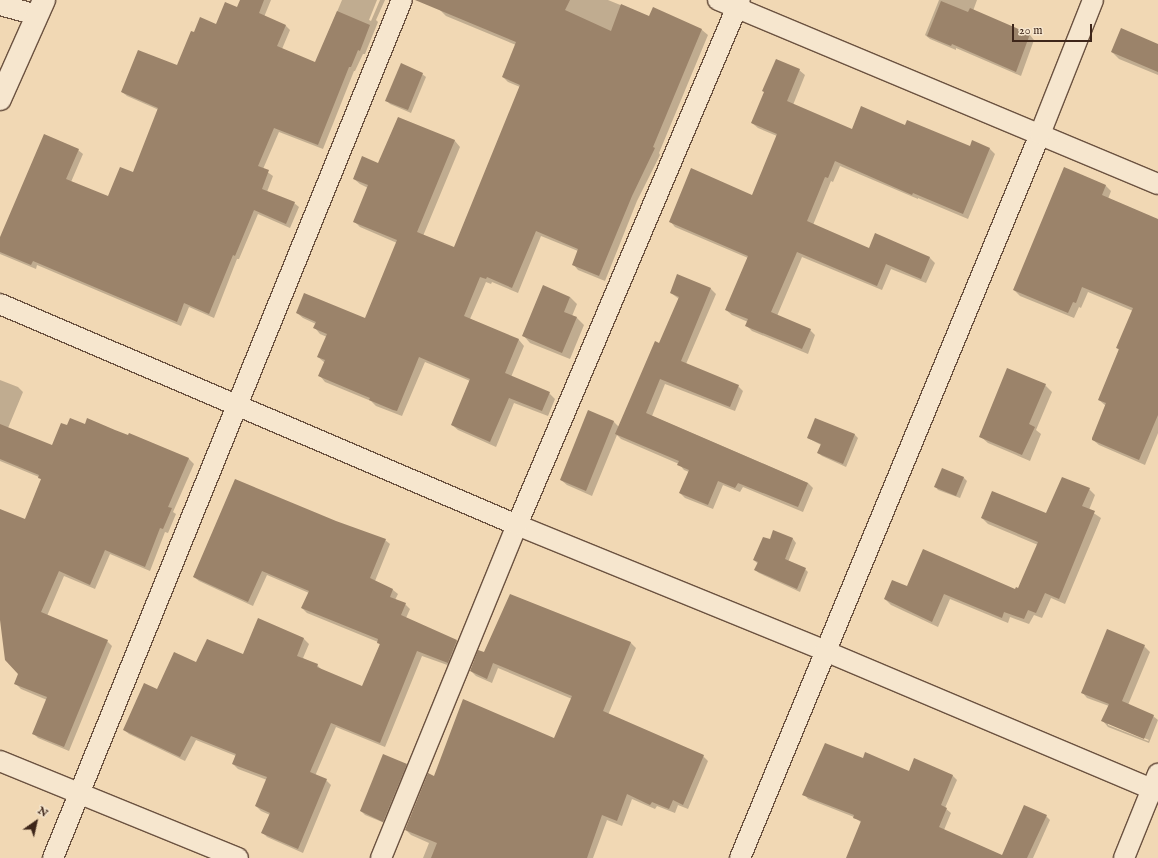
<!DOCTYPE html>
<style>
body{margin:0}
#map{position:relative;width:1158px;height:858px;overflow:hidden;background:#f1d8b4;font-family:"IM FELL English",serif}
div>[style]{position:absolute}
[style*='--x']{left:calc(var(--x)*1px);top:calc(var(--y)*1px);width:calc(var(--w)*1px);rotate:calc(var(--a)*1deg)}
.shadow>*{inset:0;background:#0003}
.building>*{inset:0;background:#9b836a}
.roads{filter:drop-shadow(1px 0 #6b5240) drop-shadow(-1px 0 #6b5240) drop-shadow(0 1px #6b5240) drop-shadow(0 -1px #6b5240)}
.minor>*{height:20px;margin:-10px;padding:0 10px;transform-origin:10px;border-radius:10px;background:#f6e6ce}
.tertiary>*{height:22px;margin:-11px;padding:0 11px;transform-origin:11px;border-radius:11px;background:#f6e6ce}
span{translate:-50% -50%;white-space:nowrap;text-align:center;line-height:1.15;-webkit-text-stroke:3px #f6e6ce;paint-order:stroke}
.north{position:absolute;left:16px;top:802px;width:40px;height:40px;-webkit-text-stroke:3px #f6e6ce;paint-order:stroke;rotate:34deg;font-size:11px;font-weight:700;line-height:16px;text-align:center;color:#3e261a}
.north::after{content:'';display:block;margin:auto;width:14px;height:18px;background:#3e261a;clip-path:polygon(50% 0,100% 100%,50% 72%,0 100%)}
.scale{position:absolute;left:1012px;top:24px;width:80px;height:18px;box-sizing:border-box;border:2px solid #3e261a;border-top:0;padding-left:5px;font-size:12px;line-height:14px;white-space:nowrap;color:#3e261a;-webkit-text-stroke:3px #f6e6ce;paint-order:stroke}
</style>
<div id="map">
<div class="shadow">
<div style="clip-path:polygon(241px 0,271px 0,264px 17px,286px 26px,290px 30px,282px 49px,315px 64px,342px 0,377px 0,369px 20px,371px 21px,380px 0,385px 0,376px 20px,378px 22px,365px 54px,363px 54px,355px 71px,354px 71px,323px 149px,279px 132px,263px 169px,273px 176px,267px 192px,294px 203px,299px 207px,290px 228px,258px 214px,239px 259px,237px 259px,214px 318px,189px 307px,181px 326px,37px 265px,36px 269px,0 254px,0 239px,44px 136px,78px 150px,83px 154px,71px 182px,109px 197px,133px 174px,159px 110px,127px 96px,122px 92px,177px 67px,194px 34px,216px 25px,238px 9px)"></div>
<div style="clip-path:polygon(444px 0,608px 0,650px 17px,653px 8px,702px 30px,708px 35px,659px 153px,660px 155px,637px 201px,605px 281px,578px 270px,573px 264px,578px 251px,541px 236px,518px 293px,492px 282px,491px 284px,486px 282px,470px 319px,519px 340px,524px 346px,511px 377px,549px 393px,555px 399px,548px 416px,514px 403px,496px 447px,458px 430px,452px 425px,470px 381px,425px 362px,402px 416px,376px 406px,371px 401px,325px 382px,320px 376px,325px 363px,318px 357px,327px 337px,320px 334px,315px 328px,316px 324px,303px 318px,297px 313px,365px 320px,397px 243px,360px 227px,354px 221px,368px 188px,360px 184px,354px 179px,379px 164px,398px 118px,455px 141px,460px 147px,423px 236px,455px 249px,520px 87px,508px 82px,503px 77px,516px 45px,446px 16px,440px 10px)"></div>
<div style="clip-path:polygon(939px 0,977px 0,973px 11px,1030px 35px,1034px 40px,1021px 76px,956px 48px,956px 50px,930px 39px,925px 35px)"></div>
<div style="clip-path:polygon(1158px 45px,1158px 75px,1119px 59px,1112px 52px)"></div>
<div style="clip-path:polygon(799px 70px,805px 75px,793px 105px,852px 130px,906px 126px,970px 147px,972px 142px,990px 149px,995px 154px,968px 219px,918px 198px,918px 199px,840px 166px,833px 182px,831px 181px,813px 225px,869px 249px,930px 258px,935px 263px,926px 283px,891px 269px,882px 290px,802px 257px,777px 316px,810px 330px,815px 335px,808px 354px,752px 331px,746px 325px,748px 322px,732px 315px,726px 310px,748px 258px,675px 227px,670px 221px,753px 197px,777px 136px,758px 128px,752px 123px)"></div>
<div style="clip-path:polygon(422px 74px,426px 77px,411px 113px,390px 104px,386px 100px)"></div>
<div style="clip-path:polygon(1105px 185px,1111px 191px,1108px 199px,1158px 220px,1158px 433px,1145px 465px,1099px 445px,1093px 440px,1106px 406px,1099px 400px,1119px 350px,1117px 348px,1133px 311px,1088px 292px,1081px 308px,1079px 307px,1074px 318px,1020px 296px,1014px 290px)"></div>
<div style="clip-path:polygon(711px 289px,716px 294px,686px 364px,738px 386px,743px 391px,735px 411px,665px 384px,652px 416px,808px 483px,813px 488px,803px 512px,743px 487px,740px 492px,723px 485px,713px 509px,685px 498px,680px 493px,689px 472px,684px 470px,679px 464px,621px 439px,617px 435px,592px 496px,567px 485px,561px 480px,589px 411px,614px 422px,619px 427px,660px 344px,679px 299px,671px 293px)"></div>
<div style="clip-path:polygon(570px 297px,577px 304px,572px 316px,577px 318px,584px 325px,570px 359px,530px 343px,523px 335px)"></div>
<div style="clip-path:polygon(0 380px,18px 387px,23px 392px,8px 428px,52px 446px,68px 427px,85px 425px,129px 436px,130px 434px,189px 459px,194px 464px,173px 512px,176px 514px,168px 533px,165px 532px,150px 571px,110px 554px,95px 589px,64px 576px,47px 616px,107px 641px,112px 646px,69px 751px,38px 738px,33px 733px,47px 700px,21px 689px,16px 684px,20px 674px,0 611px,0 510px,25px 520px,42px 480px,39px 477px,0 461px)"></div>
<div style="clip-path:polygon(1045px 385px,1052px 392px,1036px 430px,1041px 434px,1030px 461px,988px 443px,980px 436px)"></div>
<div style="clip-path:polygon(816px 419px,855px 435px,858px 438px,846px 467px,822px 456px,818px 453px,821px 445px,808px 438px)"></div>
<div style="clip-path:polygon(963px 477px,967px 481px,960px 498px,938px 490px,935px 486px)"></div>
<div style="clip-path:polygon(1089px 489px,1095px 495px,1089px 510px,1101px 518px,1065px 604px,1051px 598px,1042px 618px,1034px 615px,1029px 624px,1010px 617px,1008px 623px,950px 599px,938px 627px,891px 605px,885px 599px,907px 588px,1019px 589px,1038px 545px,988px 524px,982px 518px,1047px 515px)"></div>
<div style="clip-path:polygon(335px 522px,385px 540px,390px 544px,375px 581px,393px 590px,398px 594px,395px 600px,405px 604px,410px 609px,406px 618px,457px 641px,462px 646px,453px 667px,422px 656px,385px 747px,336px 727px,315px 776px,326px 780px,331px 785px,303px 853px,267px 837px,263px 833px,270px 815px,261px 811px,256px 806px,267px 780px,238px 769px,233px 764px,236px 756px,196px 740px,185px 761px,129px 734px,124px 730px,157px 690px,196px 664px,244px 656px,258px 620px,304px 639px,309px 644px,303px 658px,317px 665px,322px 670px,363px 688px,380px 645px,378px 642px,307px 613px,302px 608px,309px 593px,267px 575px,253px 606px,199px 581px,194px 577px)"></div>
<div style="clip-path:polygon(774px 532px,793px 539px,796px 543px,788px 562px,805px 569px,808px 572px,800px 592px,759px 573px,755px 570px,758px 564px,754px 560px,770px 541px)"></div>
<div style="clip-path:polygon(511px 595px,631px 643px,636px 648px,608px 715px,703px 756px,708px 761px,688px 809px,678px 805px,675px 813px,657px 806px,655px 809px,632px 799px,622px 826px,607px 820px,593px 858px,423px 858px,429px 843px,411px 835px,406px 830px,435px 777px,555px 740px,572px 699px,498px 668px,492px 683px,476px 676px,471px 671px,484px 653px)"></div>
<div style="clip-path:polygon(evenodd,1144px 646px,1150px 652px,1128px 705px,1153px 716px,1158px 720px,1149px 743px,1108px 727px,1103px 721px,1109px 706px,1087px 698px,1082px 692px,1144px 646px,1108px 723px,1149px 740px,1148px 741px,1108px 725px,1108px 723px)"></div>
<div style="clip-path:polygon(863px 760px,909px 772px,915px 760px,953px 776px,957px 780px,945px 808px,951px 813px,944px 830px,1003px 856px,1046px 816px,1050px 820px,1033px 858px,847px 858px,862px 823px,854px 817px,808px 799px,804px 794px)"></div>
<div style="clip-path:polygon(406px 765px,410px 768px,387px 824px,365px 815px,361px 811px)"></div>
</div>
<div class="building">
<div style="clip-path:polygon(240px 0,264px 0,259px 13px,286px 25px,277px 46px,315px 62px,337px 11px,370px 25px,360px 51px,358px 50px,351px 67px,349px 67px,318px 145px,274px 128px,258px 166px,269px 170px,262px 189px,295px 202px,286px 224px,254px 210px,235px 256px,233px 255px,209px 314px,184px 303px,177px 322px,33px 261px,31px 265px,0 252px,0 237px,44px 134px,79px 149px,66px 179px,108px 196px,120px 167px,133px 172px,158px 108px,121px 92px,138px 50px,177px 65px,191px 31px,194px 32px,200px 17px,216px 24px,225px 2px,237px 7px)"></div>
<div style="clip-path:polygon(415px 0,570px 0,565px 10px,611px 31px,621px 4px,649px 16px,653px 7px,702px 29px,653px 147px,655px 148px,632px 196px,599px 276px,572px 265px,578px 249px,536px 231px,512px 288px,487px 277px,486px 279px,480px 277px,464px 316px,519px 339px,505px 373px,550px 392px,542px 411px,509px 398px,490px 442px,451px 425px,470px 379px,419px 357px,397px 411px,393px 410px,369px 400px,370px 398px,318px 376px,325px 360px,317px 357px,327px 334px,313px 328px,316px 322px,296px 313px,304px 293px,365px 318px,397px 240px,353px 222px,368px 185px,353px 179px,362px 156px,378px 163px,398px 117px,455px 140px,417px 232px,454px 247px,520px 85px,502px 77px,516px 42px)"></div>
<div style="clip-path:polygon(941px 1px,968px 12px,970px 8px,1030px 34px,1016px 72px,952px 44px,951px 46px,927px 36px)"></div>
<div style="clip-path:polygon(1121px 28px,1158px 44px,1158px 72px,1111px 52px)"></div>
<div style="clip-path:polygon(776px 59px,800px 69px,787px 101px,852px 129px,861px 106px,905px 125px,907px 120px,970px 146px,972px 140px,990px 148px,963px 214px,913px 193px,912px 195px,835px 161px,828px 178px,825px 177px,807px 221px,869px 248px,875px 233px,930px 257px,921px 279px,886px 264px,877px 286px,797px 252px,771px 312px,811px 329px,802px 349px,745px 326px,748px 319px,725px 310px,748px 256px,669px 222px,691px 168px,752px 195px,777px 134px,751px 123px,764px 92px,762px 91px)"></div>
<div style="clip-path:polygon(401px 63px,423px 73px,408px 110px,385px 101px)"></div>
<div style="clip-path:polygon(1064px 167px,1106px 185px,1102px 195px,1158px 219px,1158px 415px,1139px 460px,1092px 440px,1092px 438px,1106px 403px,1098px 400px,1119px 349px,1116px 348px,1133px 308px,1082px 287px,1076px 303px,1073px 302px,1068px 313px,1013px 290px)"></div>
<div style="clip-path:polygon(677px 274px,711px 288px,681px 361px,739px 385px,730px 407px,660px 379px,646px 413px,808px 483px,798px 507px,738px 483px,735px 488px,718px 481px,708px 505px,679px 493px,689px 470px,677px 465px,679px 461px,615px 434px,655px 341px,659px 343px,679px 297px,670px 293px)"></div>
<div style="clip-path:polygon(543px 285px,570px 297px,564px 312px,577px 317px,562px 353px,522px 336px)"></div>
<div style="clip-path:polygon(1007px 368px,1046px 384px,1029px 424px,1035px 427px,1022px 455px,979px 437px)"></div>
<div style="clip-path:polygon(588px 410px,614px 421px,586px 491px,560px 480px)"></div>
<div style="clip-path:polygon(70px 418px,85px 424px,87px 418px,115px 430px,128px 435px,129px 433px,189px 458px,168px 507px,172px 508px,163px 529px,160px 528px,145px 567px,105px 550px,90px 585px,59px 571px,41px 612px,108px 640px,64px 747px,32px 734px,47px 697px,14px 684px,18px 674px,5px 660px,0 620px,0 509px,25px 519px,41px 479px,38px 478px,39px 475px,0 459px,0 424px,52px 445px,61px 423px,67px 425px)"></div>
<div style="clip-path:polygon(815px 418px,855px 434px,843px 464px,817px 453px,821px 444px,807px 438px)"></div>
<div style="clip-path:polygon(942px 468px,964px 477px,956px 496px,934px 487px)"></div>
<div style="clip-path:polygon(1062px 477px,1090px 488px,1082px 506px,1095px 511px,1059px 599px,1045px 593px,1036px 613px,1028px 610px,1024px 619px,1004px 612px,1002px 618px,944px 594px,932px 622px,884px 599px,892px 580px,907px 586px,923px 549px,1015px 589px,1016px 587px,1018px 588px,1038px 542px,981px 518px,992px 491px,1046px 513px)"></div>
<div style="clip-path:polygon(235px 479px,336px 521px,386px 539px,370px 578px,393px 589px,390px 597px,406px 603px,401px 615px,457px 640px,448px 663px,417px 651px,380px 743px,331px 723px,310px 772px,327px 779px,298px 849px,261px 833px,270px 813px,255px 806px,267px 777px,232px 764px,236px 754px,191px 736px,180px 757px,123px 730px,144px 683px,157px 689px,174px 652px,196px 662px,207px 639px,243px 654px,258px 618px,304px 638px,297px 656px,318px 664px,317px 667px,362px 686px,380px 644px,377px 643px,378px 639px,301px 608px,309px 591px,262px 571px,248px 602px,193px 577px)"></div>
<div style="clip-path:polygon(773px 530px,793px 538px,785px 559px,806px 568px,797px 589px,754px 570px,758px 562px,753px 560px,763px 537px,770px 539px)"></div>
<div style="clip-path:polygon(510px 594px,631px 642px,603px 711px,704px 755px,683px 805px,673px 800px,669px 809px,652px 802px,650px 805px,627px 794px,617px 821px,602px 815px,587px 858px,431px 858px,437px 843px,405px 830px,428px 773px,434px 776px,463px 699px,554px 738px,572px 696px,493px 663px,487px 679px,470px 671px,478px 650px,484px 652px)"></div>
<div style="clip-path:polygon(1107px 629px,1145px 645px,1122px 701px,1154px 715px,1144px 739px,1101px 721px,1109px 704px,1081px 693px)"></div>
<div style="clip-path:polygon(825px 743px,863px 758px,865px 752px,909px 771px,914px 758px,953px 775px,941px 805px,947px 808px,939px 827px,1002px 855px,1024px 805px,1047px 815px,1027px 858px,846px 858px,861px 821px,853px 818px,854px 815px,802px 795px)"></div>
<div style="clip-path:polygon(383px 754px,407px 764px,383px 822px,360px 811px)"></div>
</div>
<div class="roads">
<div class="minor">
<div style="--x:718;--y:0;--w:477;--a:22.7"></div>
<div style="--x:0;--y:5;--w:39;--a:15"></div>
<div style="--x:0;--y:304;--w:562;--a:23.15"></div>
<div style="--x:517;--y:525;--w:333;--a:22.2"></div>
<div style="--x:825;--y:651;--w:362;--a:22.9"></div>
<div style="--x:0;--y:761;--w:257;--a:22.2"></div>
<div style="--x:53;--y:858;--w:926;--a:-67.87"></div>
<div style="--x:381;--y:858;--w:360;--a:-67.8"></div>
<div style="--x:517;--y:525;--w:570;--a:-66.99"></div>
<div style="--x:740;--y:858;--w:784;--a:-67.49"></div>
<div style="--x:1040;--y:134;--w:144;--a:-68.4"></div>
<div style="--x:1124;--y:858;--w:91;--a:-68"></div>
</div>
<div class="tertiary">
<div style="--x:0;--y:99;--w:108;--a:-66"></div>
</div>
</div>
<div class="north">N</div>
<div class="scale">20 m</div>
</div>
